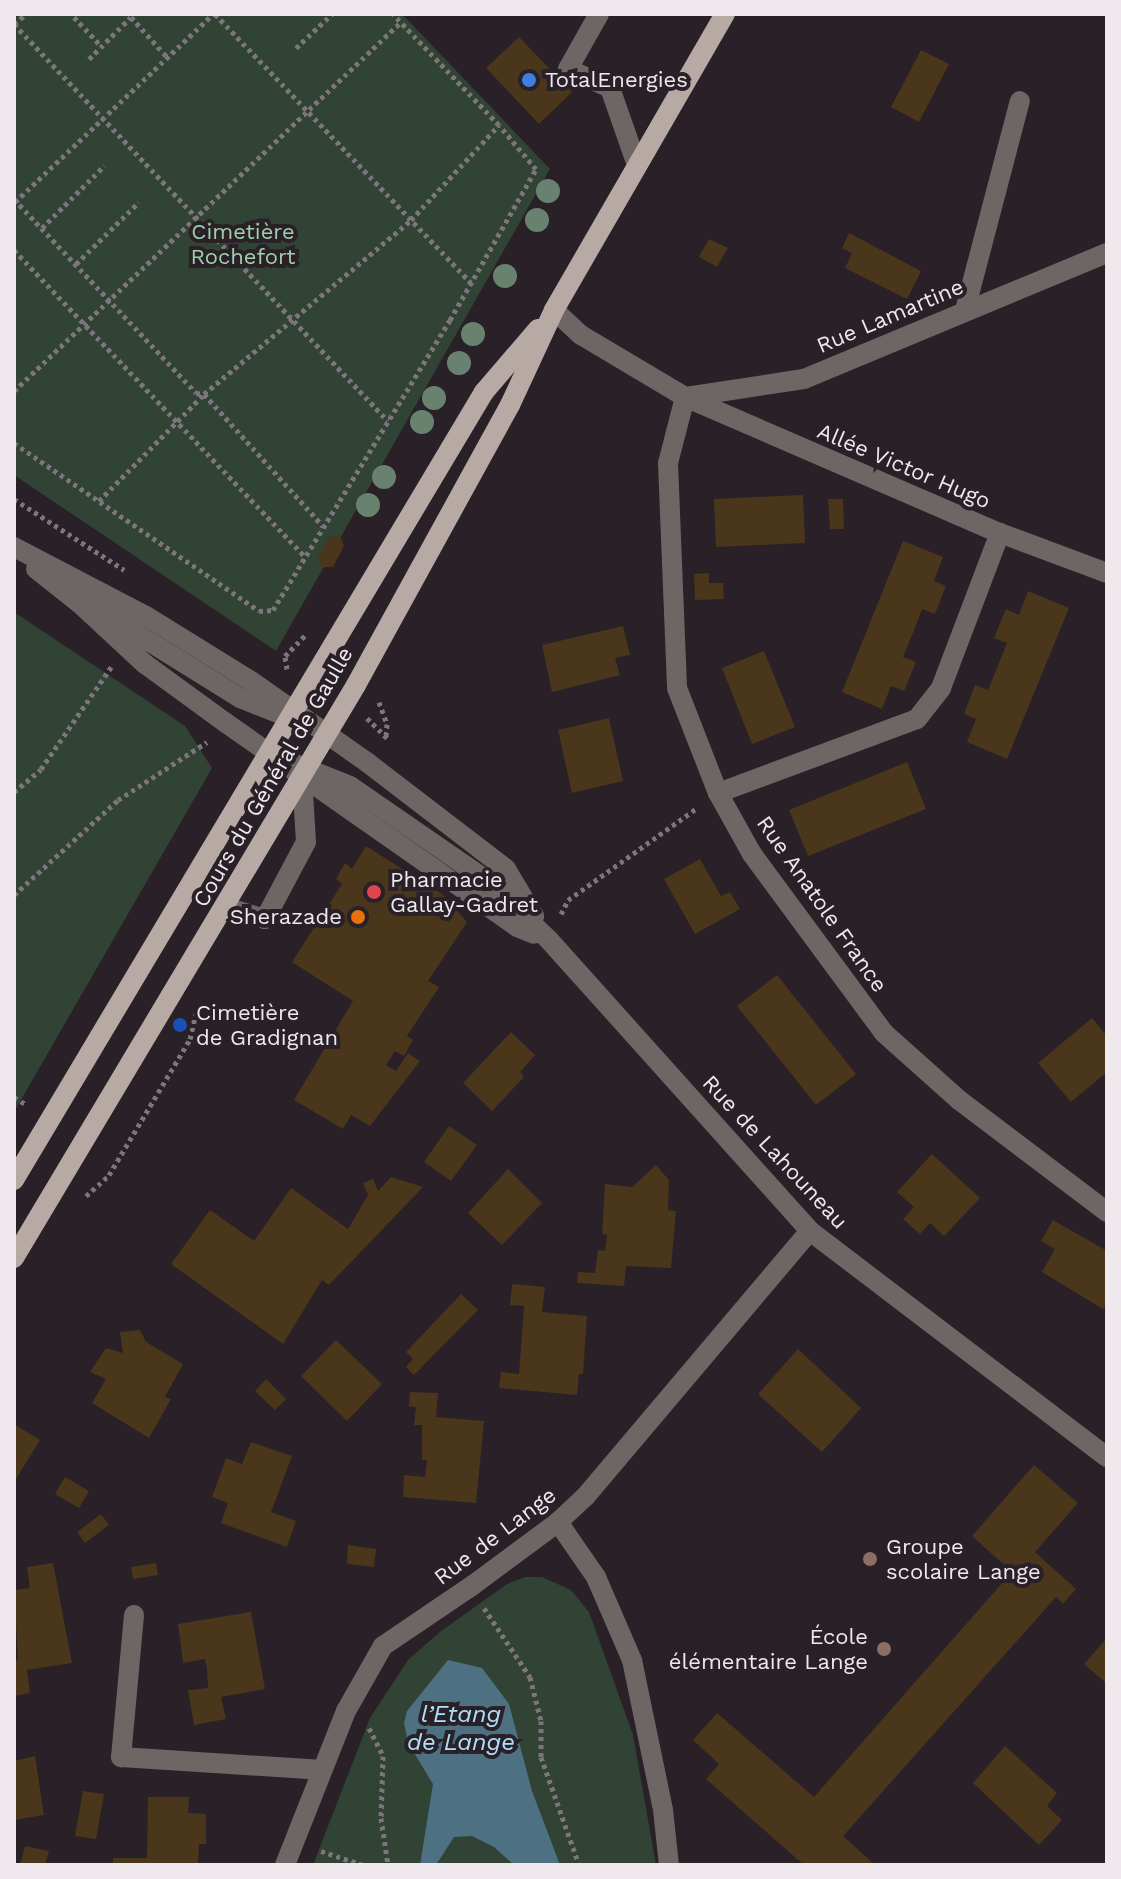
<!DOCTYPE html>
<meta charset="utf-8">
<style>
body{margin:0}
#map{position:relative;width:1121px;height:1879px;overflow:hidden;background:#292028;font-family:"Work Sans",sans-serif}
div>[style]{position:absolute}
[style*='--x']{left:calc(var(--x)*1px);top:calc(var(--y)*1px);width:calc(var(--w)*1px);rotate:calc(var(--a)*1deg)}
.green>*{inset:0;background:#304334}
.water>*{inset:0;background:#4d7183}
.building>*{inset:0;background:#4a361b}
.path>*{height:5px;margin-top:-2.5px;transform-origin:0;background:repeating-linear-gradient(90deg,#7c757b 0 4px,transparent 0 8px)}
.minor>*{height:20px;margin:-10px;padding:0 10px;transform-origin:10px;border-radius:10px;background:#6d6664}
.major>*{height:20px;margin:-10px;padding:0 10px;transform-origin:10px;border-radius:10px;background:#b7aaa5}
.trees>*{width:24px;height:24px;margin:-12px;border-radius:50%;background:#698270}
.dots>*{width:22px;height:22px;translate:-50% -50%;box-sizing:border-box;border:4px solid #292028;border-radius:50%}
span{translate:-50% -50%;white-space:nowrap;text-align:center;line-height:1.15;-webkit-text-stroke:8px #292028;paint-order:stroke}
.poi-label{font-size:22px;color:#efe9ee}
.left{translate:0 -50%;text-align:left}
.right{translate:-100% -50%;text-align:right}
.park-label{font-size:22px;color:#9dd2aa}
.street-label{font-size:22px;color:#efe9ee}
.water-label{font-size:24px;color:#ade0fa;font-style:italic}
.frame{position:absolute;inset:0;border:16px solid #efe9ee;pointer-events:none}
</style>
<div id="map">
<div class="green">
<div style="clip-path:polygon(14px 14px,402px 14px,550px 169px,276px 651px,14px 475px)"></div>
<div style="clip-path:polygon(14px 612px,185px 726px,212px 768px,14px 1112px)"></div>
<div style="clip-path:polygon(542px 1577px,571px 1590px,589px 1612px,633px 1735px,656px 1865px,313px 1865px,370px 1718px,408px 1660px,441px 1631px,507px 1584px,525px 1577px)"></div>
</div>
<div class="water">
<div style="clip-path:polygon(448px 1660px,482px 1668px,509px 1704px,532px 1791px,560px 1865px,514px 1865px,494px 1847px,472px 1836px,454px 1837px,436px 1865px,420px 1865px,433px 1784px,408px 1743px,404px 1723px,407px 1711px)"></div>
</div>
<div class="building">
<div style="clip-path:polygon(519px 37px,572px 92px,539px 124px,486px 68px)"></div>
<div style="clip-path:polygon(921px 50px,949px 64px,919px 122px,891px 107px)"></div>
<div style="clip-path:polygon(849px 233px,921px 271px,907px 299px,845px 268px,852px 253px,842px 248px)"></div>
<div style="clip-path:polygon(709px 239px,728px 248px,717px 267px,699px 257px)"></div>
<div style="clip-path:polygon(803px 495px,805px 543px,716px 547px,714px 499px)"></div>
<div style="clip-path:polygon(828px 499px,843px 499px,844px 529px,830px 529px)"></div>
<div style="clip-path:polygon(340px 536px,344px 546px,333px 567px,322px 567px,317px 558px,329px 537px)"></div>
<div style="clip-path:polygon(903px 541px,943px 557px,934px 581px,946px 586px,935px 614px,922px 609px,913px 633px,903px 657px,916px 662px,904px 691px,891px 686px,882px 709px,842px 692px)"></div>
<div style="clip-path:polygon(709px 573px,709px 583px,723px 583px,724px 599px,695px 600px,694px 574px)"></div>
<div style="clip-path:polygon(1028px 591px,1069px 608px,1007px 759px,967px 742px,976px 719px,964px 714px,975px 685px,988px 690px,1007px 643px,994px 638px,1006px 609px,1019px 615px)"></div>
<div style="clip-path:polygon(623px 626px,630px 655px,615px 658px,620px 675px,552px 692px,542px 645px)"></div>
<div style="clip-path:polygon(764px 651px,795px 727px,752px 744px,722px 668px)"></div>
<div style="clip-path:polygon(609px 718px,623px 781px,572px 793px,558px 730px)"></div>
<div style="clip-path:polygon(907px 762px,926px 809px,808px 856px,789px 810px)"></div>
<div style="clip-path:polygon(366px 846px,442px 894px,467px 922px,428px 981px,439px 987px,407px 1036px,413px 1040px,404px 1056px,395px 1051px,386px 1065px,396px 1071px,408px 1053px,420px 1061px,370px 1126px,351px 1115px,343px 1129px,294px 1100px,353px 1001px,292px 962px,342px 884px,336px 879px,345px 863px,352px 869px)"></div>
<div style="clip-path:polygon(700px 859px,721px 896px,730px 892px,740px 909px,695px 934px,664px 879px)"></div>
<div style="clip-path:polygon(777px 975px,856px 1074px,816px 1105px,737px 1006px)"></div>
<div style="clip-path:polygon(1092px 1018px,1107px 1036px,1107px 1072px,1071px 1102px,1038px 1063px)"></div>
<div style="clip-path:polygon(511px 1032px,535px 1055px,520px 1072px,524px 1077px,492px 1111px,463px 1083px)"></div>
<div style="clip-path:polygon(449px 1126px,477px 1145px,451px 1181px,424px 1162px)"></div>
<div style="clip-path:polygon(932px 1154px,980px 1198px,944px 1236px,930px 1223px,920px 1234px,903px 1219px,914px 1207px,897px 1192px)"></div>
<div style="clip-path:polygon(656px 1165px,669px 1180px,668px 1210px,676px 1211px,671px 1268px,626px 1266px,624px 1286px,577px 1283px,578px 1272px,595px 1273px,598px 1250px,605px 1251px,607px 1235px,602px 1234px,605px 1184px,632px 1187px)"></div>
<div style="clip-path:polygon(508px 1169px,542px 1203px,502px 1245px,468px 1213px)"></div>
<div style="clip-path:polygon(391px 1177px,423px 1187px,329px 1285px,322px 1280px,283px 1344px,171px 1264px,210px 1210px,254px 1241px,291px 1188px,348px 1229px,368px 1195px,363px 1183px,373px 1179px,378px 1191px)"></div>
<div style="clip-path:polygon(1053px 1220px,1107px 1251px,1107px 1303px,1103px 1309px,1042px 1272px,1055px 1249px,1041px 1241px)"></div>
<div style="clip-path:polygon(512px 1284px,545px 1287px,542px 1312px,587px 1316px,583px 1374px,579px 1374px,577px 1395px,499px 1388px,501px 1372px,519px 1374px,524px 1306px,510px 1305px)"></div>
<div style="clip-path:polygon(461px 1294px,478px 1310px,414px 1375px,406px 1367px,413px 1359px,406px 1352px)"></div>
<div style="clip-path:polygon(140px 1330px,146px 1342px,183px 1364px,165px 1397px,171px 1399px,149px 1438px,92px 1403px,106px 1379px,90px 1372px,106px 1348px,123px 1353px,120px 1332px)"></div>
<div style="clip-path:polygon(336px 1340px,382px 1384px,347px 1421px,301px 1376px)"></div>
<div style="clip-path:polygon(798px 1349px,861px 1408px,822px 1452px,758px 1394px)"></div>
<div style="clip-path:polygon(266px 1379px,286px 1399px,275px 1410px,255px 1391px)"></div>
<div style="clip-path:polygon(410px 1392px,438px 1393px,436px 1417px,484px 1421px,476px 1503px,403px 1497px,404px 1475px,425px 1477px,427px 1460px,422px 1460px,422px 1425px,414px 1425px,416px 1407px,409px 1406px)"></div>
<div style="clip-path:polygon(14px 1424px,40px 1440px,16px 1479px,14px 1478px)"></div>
<div style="clip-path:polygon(251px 1442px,292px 1456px,271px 1512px,296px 1521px,287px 1547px,221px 1523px,228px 1503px,212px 1497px,226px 1458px,242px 1464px)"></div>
<div style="clip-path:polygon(1034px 1465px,1078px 1503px,1035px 1552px,1076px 1589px,1063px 1604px,1056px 1597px,843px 1836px,875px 1865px,804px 1865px,706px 1779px,719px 1764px,693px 1740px,717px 1713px,814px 1797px,1012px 1572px,972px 1536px)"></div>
<div style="clip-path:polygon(65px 1477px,89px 1491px,79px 1508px,55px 1494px)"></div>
<div style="clip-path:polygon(101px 1514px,109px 1525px,85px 1543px,77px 1532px)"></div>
<div style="clip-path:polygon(348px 1545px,376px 1549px,374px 1567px,347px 1564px)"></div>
<div style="clip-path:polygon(53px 1563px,72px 1663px,27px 1670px,30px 1693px,14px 1696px,14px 1661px,18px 1660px,14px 1590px,30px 1588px,27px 1567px)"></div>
<div style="clip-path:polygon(156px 1563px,158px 1575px,133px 1579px,131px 1567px)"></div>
<div style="clip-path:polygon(251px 1612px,265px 1689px,221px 1697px,226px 1719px,194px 1725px,188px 1690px,208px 1688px,207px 1669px,205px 1659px,183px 1663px,178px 1624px)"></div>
<div style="clip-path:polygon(1107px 1638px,1107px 1684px,1084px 1664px)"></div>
<div style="clip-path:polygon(1005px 1746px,1057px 1793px,1047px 1806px,1062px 1820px,1039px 1845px,973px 1783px)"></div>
<div style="clip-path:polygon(35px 1756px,44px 1815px,14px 1820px,14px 1761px)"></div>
<div style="clip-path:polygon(83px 1791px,104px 1794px,96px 1839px,75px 1836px)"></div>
<div style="clip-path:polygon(148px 1797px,189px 1797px,188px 1813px,206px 1814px,206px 1844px,199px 1844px,198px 1865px,113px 1865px,113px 1858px,147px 1858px)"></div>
<div style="clip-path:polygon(25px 1846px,49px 1851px,45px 1865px,20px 1865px)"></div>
</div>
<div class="path">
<div style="--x:215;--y:14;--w:371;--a:46.4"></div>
<div style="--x:74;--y:17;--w:40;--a:47"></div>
<div style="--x:14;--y:24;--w:545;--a:46.71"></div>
<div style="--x:14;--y:24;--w:16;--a:-40"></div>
<div style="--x:296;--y:48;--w:50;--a:-43.4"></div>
<div style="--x:89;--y:59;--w:59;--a:-45"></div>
<div style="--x:131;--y:17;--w:55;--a:47.9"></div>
<div style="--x:14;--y:199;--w:266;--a:46.8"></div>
<div style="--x:196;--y:393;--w:8;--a:7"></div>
<div style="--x:204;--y:394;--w:178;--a:48"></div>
<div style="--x:15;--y:202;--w:273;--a:-43.5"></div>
<div style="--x:42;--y:228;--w:88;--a:-45"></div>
<div style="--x:14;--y:250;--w:422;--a:46.5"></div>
<div style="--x:76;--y:264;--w:88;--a:-44.5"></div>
<div style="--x:14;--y:391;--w:535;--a:-43.64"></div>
<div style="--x:14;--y:443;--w:297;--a:34.4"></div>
<div style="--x:259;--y:611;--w:14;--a:-4"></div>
<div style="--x:273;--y:610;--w:340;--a:-58.6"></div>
<div style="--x:450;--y:320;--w:174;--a:-60.3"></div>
<div style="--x:536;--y:169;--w:57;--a:-130.1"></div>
<div style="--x:499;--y:125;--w:153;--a:-133.7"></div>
<div style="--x:14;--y:499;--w:131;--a:32.8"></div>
<div style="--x:99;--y:501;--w:150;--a:-45.5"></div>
<div style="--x:204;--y:394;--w:270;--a:-40"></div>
<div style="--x:411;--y:220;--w:129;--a:-47.2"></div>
<div style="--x:287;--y:669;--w:13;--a:-99"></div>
<div style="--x:285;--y:656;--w:29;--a:-46"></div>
<div style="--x:379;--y:702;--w:23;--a:70"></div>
<div style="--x:387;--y:724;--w:14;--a:94"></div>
<div style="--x:367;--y:718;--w:30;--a:45"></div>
<div style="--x:14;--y:792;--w:35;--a:-40"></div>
<div style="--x:41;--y:769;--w:124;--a:-55.5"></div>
<div style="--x:14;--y:895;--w:141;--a:-42.4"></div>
<div style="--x:118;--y:800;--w:106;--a:-33.1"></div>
<div style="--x:561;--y:914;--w:16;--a:-63"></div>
<div style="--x:568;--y:900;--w:158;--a:-35.5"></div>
<div style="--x:14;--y:1097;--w:15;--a:32"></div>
<div style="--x:86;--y:1196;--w:31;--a:-42"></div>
<div style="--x:109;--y:1175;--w:158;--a:-59.2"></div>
<div style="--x:190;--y:1039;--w:28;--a:-77"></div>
<div style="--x:484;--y:1608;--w:83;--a:56.3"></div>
<div style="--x:530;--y:1677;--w:45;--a:76"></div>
<div style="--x:541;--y:1721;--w:36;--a:90"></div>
<div style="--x:541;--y:1757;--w:114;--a:70.6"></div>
<div style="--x:369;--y:1728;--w:31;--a:63"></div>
<div style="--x:383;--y:1756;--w:62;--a:91.8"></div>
<div style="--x:381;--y:1818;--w:48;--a:81.5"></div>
<div style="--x:321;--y:1851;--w:44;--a:18.4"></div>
</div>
<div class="minor">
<div style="--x:599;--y:14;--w:63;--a:119.4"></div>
<div style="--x:568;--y:69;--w:46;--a:24.3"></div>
<div style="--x:610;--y:88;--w:82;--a:70.7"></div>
<div style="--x:554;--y:310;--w:37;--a:43"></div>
<div style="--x:581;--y:335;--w:121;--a:30.8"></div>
<div style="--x:685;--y:397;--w:68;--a:104.4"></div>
<div style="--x:668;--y:463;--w:225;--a:87.7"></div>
<div style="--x:677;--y:688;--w:113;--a:68.7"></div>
<div style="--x:718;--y:793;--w:70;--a:60.9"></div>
<div style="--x:752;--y:854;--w:222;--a:53.6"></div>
<div style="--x:884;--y:1033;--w:101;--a:41.8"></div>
<div style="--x:959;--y:1100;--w:186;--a:37.1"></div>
<div style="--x:965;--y:310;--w:216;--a:-75.3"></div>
<div style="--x:685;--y:397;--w:343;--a:23.4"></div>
<div style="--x:1000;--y:533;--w:114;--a:20.5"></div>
<div style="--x:686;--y:397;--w:119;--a:-8.7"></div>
<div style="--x:804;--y:379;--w:328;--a:-22.6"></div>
<div style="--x:14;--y:547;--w:149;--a:27.6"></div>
<div style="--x:146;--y:616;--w:123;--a:31.8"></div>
<div style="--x:251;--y:681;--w:143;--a:35"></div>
<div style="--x:368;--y:763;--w:174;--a:37.5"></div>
<div style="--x:506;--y:869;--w:55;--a:59.2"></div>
<div style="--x:36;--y:569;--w:53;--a:38.2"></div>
<div style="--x:78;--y:602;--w:64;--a:28.2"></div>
<div style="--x:134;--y:632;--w:125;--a:31.9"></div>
<div style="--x:240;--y:698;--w:54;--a:21.8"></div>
<div style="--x:78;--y:602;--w:91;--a:42.8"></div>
<div style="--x:145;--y:664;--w:100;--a:36.1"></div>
<div style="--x:226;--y:723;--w:355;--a:35"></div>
<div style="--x:517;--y:927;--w:18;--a:22"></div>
<div style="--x:268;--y:753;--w:88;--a:21.9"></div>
<div style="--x:350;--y:786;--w:169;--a:34.6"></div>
<div style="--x:489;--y:882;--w:83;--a:44"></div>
<div style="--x:549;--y:940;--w:391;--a:48.1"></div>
<div style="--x:810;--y:1231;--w:373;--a:37.3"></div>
<div style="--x:718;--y:793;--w:212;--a:-20.4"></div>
<div style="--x:917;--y:719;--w:39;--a:-52"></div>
<div style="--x:941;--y:688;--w:166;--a:-69.2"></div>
<div style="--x:225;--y:907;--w:42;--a:16.7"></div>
<div style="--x:265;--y:919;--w:87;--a:-62"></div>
<div style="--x:306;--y:842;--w:66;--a:-93.5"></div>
<div style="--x:558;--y:1522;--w:67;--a:55.4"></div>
<div style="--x:596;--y:1577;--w:90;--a:66.6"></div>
<div style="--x:632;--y:1660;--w:153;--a:78.3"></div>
<div style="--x:663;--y:1810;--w:55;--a:83.8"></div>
<div style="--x:134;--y:1615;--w:143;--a:95.2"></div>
<div style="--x:121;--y:1757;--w:199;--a:3.7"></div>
<div style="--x:285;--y:1865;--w:166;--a:-68.4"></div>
<div style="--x:346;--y:1711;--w:75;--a:-60.4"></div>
<div style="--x:383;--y:1646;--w:109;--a:-34.1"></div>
<div style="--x:473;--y:1585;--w:106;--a:-36.5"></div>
<div style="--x:558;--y:1522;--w:37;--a:-43"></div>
<div style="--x:585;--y:1497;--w:348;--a:-49.8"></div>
</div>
<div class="major">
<div style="--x:14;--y:1180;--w:918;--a:-59.19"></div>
<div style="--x:484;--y:392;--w:83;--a:-49.4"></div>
<div style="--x:14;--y:1258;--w:667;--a:-59.17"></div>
<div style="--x:356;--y:685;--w:320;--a:-61.2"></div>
<div style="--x:510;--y:405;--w:105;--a:-65.1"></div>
<div style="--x:554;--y:310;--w:342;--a:-60"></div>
</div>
<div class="trees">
<div style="left:548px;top:191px"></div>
<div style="left:537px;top:220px"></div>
<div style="left:505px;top:276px"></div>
<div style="left:473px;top:334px"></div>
<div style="left:459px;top:363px"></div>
<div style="left:434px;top:398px"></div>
<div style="left:422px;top:422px"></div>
<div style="left:384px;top:477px"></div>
<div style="left:368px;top:505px"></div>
</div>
<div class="dots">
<div style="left:529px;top:80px;background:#3f7fe0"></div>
<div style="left:374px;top:892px;background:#e0444e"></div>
<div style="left:358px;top:917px;background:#e8710a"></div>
<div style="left:180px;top:1025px;background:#1a4fb4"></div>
<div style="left:870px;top:1559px;background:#8d6e63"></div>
<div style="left:884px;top:1649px;background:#8d6e63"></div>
</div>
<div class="poi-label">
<span class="left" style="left:545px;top:80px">TotalEnergies</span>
<span class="left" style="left:390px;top:892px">Pharmacie<br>Gallay-Gadret</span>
<span class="right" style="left:342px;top:917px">Sherazade</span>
<span class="left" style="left:196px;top:1025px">Cimetière<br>de Gradignan</span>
<span class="left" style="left:886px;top:1559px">Groupe<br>scolaire Lange</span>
<span class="right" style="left:868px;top:1649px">École<br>élémentaire Lange</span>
</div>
<div class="park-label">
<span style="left:243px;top:244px">Cimetière<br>Rochefort</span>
</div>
<div class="street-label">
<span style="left:890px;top:316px;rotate:-23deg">Rue Lamartine</span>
<span style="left:904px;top:466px;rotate:23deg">Allée Victor Hugo</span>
<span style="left:273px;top:777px;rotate:-60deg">Cours du Général de Gaulle</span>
<span style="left:822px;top:904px;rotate:55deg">Rue Anatole France</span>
<span style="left:775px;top:1152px;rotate:47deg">Rue de Lahouneau</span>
<span style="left:495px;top:1536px;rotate:-37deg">Rue de Lange</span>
</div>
<div class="water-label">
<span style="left:461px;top:1729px">l’Etang<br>de Lange</span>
</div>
<div class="frame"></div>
</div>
